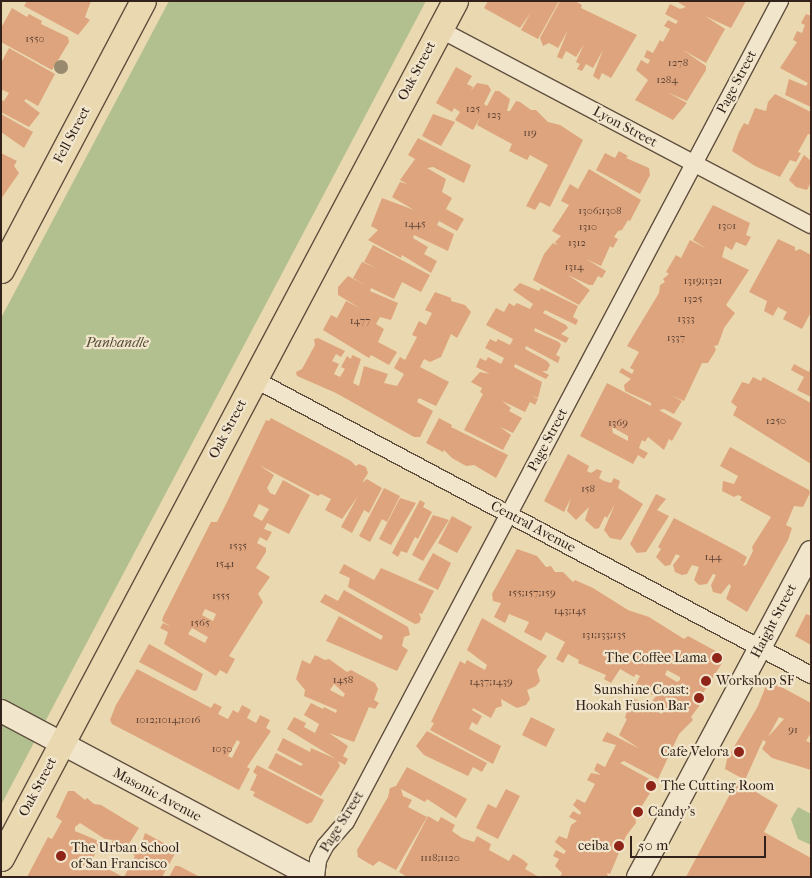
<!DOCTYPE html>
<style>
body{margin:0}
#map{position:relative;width:812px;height:878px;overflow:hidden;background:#ead8b0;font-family:"IM FELL French Canon",serif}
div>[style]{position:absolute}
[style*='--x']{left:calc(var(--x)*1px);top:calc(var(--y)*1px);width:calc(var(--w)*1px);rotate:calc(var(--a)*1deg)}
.green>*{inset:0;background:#b2c08f}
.building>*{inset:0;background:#dea47d}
.roads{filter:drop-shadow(1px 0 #615040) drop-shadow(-1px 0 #615040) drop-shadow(0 1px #615040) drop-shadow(0 -1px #615040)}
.street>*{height:16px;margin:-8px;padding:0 8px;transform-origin:8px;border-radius:8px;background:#f1e6cc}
.secondary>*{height:22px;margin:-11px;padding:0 11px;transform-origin:11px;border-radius:11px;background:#f1e6cc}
.primary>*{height:25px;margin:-12.5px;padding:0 12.5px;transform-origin:12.5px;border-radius:12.5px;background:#ead8b0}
.trees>*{width:14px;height:14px;margin:-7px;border-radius:50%;background:#978a6e}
.dots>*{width:14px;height:14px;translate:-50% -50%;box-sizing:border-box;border:2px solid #f1e6cc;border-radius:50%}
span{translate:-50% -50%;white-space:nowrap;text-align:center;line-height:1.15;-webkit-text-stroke:4.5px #f1e6cc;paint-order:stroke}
.number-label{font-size:11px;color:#5e4234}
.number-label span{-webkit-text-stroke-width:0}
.street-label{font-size:14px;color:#33221b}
.park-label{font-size:14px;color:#534a38;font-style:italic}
.poi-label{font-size:14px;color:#33221b}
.right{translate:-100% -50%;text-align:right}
.left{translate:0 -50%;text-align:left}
.frame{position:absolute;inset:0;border:2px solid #33221b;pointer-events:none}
.scale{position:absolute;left:630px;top:836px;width:136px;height:22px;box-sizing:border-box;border:2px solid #33221b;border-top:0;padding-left:6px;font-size:15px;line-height:18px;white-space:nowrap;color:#33221b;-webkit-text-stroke:4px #f1e6cc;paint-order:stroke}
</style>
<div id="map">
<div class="green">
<div style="clip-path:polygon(169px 1px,426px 1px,1px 805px,1px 318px)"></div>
<div style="clip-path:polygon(798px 807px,811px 814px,811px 845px,798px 839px,791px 819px)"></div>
</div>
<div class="building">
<div style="clip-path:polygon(27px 1px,91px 1px,85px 17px,90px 20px,78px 35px,24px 6px)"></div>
<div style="clip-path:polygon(488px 1px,559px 1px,538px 39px,521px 30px,531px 12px,520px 28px,484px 8px)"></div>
<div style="clip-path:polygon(560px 1px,575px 1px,582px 5px,581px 8px,637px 35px,611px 78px,602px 73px,599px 80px,593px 76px,603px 50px,593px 68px,586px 64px,582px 71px,577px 69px,580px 64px,576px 62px,584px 44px,576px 57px,566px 51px,562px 59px,557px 57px,568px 30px,558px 48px,549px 43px,543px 46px,540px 38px)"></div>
<div style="clip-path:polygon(676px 1px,746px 1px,731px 28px,705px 16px,725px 29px,706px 63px,683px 50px,706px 66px,706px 70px,687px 101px,667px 92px,687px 103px,673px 120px,635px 100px,648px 80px,636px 70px,641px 60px,648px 64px,650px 60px,644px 57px,647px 50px,653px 53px,660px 40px,663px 42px,670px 29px,664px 26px,668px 20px,676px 24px,678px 21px,665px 14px,670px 4px,680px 9px,686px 7px)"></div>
<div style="clip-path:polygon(12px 8px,27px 17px,29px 14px,42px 21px,41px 24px,68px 37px,69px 42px,52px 70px,1px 42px,1px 28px)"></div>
<div style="clip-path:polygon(806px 14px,811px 16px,811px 107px,785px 95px,789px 79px,806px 86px,808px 83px,780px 68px,797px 42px,793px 40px,797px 31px,802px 33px,805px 25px,801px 23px)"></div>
<div style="clip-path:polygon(9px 48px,55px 74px,38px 106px,26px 99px,24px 101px,40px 113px,29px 127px,1px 112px,1px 100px,4px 101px,9px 93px,3px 90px,1px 92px,1px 63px)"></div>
<div style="clip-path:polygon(456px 67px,472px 76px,467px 84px,473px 87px,470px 92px,477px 83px,488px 85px,491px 90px,484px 104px,487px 106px,495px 91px,499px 91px,510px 99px,507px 111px,510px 111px,516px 101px,520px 102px,531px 110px,536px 110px,548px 122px,560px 125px,583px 140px,550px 207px,540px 202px,535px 210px,526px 206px,548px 165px,530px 155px,527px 160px,509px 151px,512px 144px,477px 125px,480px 118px,473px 130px,455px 120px,460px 112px,454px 108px,452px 112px,436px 103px)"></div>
<div style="clip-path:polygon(775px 94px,811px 112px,811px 135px,808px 134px,798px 152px,801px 153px,796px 162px,790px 160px,780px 177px,755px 166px,732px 151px,739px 132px,744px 123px,748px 125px,755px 108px,766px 111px,768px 102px)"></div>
<div style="clip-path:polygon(1px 114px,33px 132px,24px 148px,1px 132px)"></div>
<div style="clip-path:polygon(433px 114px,455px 122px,441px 146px,422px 136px)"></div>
<div style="clip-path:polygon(418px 138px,471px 165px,464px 183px,433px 167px,427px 168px,446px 179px,442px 192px,452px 198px,446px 209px,464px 219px,457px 231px,439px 221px,437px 225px,454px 234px,448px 251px,414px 235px,413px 238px,428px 247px,424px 254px,437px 261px,431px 273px,402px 255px,401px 258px,368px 240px,378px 230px,371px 226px,382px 198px,414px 210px,392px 197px,400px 182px,407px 184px,400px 180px,415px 159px,408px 155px)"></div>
<div style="clip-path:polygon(619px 151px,628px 156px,626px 158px,649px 168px,650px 175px,640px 194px,596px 170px,605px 153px,615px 158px)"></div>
<div style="clip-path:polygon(1px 153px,17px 161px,14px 166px,19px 173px,1px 199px)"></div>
<div style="clip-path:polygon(804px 155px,811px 161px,811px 182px,807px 190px,796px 187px,789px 180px)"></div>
<div style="clip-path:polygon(589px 169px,641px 200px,630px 221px,628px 220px,622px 230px,618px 231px,614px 237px,618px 239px,613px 248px,610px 246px,601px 266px,586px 259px,606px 271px,602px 278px,598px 276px,593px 285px,589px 285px,568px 275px,590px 290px,579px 305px,533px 280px,544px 254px,553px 243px,557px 245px,555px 242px,561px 236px,552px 231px,569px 205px,561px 201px,570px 184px,578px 189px)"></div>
<div style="clip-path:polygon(evenodd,713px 205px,750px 223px,746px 235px,751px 237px,746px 246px,736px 242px,732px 250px,725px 246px,722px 257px,749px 270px,726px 305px,735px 313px,724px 328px,718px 345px,714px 346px,716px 350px,708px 363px,702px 363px,684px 401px,671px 395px,682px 401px,674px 414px,664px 409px,659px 410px,682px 423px,672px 441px,669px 439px,664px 450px,648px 437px,645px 442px,642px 440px,639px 448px,648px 453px,644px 459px,638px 455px,633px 464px,580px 436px,607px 383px,651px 406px,651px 403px,625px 391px,624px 385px,631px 379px,619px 372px,622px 368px,632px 374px,634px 370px,630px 368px,639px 352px,627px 346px,659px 293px,660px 285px,665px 282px,663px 279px,669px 274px,666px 272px,676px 255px,681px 258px,690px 240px,707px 249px,693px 240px,713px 205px,612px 427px,628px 436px,628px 441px,613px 433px,612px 427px)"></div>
<div style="clip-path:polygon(778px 239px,795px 247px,795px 251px,800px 249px,811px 255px,811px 312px,802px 329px,783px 319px,800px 288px,787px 312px,778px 307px,773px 316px,764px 311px,767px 301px,749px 292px)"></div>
<div style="clip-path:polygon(373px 245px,430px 275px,421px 292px,402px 282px,394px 299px,371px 288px,370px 291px,398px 303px,391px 320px,380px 317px,376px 324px,384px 329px,378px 342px,397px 352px,389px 365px,371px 355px,369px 358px,323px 330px,331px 315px,337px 318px,346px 301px,360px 308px,338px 295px,338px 287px,348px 276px,367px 286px,353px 278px,362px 262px,376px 268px,364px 262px)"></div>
<div style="clip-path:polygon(520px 283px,539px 291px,541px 288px,578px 306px,573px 317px,578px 320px,576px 325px,545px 310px,543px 313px,566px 325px,568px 328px,561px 334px,569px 338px,566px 343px,535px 328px,534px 331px,559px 342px,561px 345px,556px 355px,560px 357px,558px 363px,526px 346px,525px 349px,547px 361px,550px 365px,547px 371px,542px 371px,549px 375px,546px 379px,515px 364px,514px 367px,542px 382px,538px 398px,531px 395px,538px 399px,535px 405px,530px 402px,525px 412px,502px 401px,511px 408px,509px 411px,522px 418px,513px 433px,500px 427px,511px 435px,503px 450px,464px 430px,483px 394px,480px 392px,482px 388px,471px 382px,480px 372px,490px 374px,476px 367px,480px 358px,486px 361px,488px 357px,501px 364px,504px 358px,485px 348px,490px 339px,496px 342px,498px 339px,510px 345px,513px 339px,486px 325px,496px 308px,504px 312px,509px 303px,514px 306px,517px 303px,530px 309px,533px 304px,513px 290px)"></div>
<div style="clip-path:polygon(435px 292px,451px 298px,451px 301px,465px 305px,471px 312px,457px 338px,451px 334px,441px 357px,430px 362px,424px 359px,420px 367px,449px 382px,436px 406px,419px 398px,417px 402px,433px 411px,420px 437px,414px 437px,336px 393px,297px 376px,296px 372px,302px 369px,315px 345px,314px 339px,318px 338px,345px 351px,341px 357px,336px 354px,332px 361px,339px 364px,334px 374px,340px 377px,345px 369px,341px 367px,347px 356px,351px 359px,352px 355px,361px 359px,353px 383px,359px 386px,364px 366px,388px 374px,384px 383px,397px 386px,404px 374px,394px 368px,400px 357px,405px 360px,417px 337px,412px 335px,419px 321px,426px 325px,432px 313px,425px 310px)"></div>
<div style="clip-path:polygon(794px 364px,809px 372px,811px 365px,811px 397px,797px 390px,804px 377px,791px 370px)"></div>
<div style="clip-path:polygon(753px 377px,761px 381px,763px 377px,811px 403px,811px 464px,733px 415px,737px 407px,731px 402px,742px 382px,749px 384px)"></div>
<div style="clip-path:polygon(evenodd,271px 418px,351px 461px,356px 466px,359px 464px,366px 467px,368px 473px,362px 483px,367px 479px,382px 488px,369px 513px,364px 510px,352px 533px,341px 527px,358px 496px,342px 519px,325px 510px,331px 499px,321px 494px,318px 496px,259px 465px,274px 475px,267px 488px,270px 493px,275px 495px,283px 480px,310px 495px,289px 534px,267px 523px,264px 529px,272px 532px,267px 541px,260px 537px,257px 543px,266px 548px,266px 552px,256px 568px,270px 577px,258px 594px,263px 602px,229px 656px,235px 659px,227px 674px,220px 670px,216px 676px,164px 644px,168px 632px,160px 628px,163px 623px,171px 627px,162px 621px,163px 617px,211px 522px,217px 522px,227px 502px,266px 420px,269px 421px,271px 418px,259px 504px,269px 509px,262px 521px,253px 516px,259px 504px,271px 418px,205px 609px,216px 614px,213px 621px,202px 615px,205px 609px,271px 418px,192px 628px,208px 637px,205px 643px,188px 634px,192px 628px)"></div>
<div style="clip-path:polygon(439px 418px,452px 425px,451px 427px,508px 455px,496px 478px,474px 465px,466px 466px,452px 458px,444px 450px,443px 452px,426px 443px)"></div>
<div style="clip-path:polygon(730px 447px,809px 490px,810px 493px,803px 507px,794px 506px,786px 525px,792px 528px,788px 540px,747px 612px,726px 599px,731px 586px,729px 584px,721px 594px,713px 592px,711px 585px,716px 575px,713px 574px,707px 584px,699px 585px,694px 580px,699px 567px,692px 565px,687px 574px,682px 575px,675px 572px,673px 565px,680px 556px,676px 554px,670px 565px,665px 566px,656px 557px,661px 549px,658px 547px,674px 518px,737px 551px,747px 557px,743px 566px,746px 565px,753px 551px,752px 547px,771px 517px,740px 500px,742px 497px,738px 495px,734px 497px,722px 491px,723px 481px,734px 484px,738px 476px,720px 466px)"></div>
<div style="clip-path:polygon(568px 454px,589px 466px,587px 471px,591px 473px,597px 469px,602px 471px,599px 478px,604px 481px,611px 483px,614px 478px,620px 481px,618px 488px,643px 504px,621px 540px,610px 538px,604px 530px,615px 504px,607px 518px,605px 516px,599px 528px,595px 529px,585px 520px,589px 507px,576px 520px,567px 511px,571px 498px,564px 512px,544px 501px)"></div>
<div style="clip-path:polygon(384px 488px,400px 496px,387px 522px,382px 519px,370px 542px,359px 536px)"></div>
<div style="clip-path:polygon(656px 494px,666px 499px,657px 510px,669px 516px,646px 552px,637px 553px,630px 544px)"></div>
<div style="clip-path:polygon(400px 498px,416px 503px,391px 545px,379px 539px)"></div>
<div style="clip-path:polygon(420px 500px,425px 503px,423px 507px,432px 512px,418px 539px,415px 537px,407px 553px,401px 551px,398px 557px,392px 553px)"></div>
<div style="clip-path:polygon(433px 515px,449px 520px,423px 561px,412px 555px)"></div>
<div style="clip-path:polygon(452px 516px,472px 527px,457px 553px,438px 543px)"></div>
<div style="clip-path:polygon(evenodd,517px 549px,537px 556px,546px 567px,551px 566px,555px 572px,563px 572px,573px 582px,575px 580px,593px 588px,628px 610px,649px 617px,684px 639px,688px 636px,723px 655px,724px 660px,703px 693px,702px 702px,691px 717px,693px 720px,679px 734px,658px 779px,624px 761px,620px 763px,655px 782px,655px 785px,635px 817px,636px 823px,626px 836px,610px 874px,607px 873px,608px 877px,560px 877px,562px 873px,555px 866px,559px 859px,553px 856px,556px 850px,564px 854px,566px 851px,555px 842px,559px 836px,567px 839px,571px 825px,577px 821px,569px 817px,573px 811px,580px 815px,581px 812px,573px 805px,577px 799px,585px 803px,595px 784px,587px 780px,591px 773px,601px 775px,594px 770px,597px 763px,605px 767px,616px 745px,602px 741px,607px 732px,640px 749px,619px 735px,627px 719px,625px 718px,628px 707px,635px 699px,662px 714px,663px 711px,650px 704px,663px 687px,660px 685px,654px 695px,648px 694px,635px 686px,640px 676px,636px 674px,634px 677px,620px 669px,611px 683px,604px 679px,606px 675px,578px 663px,579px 660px,568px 654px,563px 663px,556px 659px,565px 642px,546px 632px,541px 641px,524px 632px,529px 622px,509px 614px,505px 623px,494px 617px,501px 603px,493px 601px,492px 594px,517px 549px,667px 670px,680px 677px,680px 680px,677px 682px,665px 675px,667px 670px)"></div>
<div style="clip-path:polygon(433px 553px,451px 563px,438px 590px,418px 580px)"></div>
<div style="clip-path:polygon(344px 564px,374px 580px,381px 568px,434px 591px,422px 614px,419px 613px,421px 619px,419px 623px,415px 624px,348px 587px,350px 578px,339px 573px)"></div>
<div style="clip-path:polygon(344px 590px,408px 627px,410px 635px,404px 637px,402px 646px,408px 650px,397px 671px,326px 641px,339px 616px,381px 640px,383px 636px,320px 602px,325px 594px,338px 601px)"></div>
<div style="clip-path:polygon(806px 614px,811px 616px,811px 645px,795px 636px)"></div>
<div style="clip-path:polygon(482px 618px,547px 656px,537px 670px,540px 681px,536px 686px,527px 690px,530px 699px,526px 705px,517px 708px,501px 699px,502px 706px,496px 708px,491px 718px,473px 708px,472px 710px,482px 716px,477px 725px,472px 722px,469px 729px,501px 746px,493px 764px,430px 730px,434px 723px,431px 722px,460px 661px,465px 664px,467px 660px,485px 670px,487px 665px,467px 650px)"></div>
<div style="clip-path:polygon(149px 644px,203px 674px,197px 690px,194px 691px,139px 662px)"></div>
<div style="clip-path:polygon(evenodd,315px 655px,325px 660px,329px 659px,347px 672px,351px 670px,375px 683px,378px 689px,374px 700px,379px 703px,375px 709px,369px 707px,354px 742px,329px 733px,348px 746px,343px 756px,348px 759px,345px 765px,338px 761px,340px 766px,321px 796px,268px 768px,276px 753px,301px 766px,303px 764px,277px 750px,283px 738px,310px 752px,311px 748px,336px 759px,287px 729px,294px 717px,306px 723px,304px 727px,315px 733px,319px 724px,304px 715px,311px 703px,323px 709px,324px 707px,336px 713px,337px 710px,304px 696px,305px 690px,296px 679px,302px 660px,310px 664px,315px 655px,334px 684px,345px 694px,343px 697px,330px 690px,334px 684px)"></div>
<div style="clip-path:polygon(evenodd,137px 669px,211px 708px,214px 703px,222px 707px,218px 714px,228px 719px,233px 710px,238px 713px,242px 705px,251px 710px,247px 718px,256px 723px,260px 715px,270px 720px,266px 728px,271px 731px,247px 767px,250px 769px,239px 790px,112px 724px,110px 720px,116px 705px,137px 669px,237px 740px,240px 742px,232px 758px,228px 756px,237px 740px)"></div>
<div style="clip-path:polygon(evenodd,772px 682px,811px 703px,811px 733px,806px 741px,811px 743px,811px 770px,772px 758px,762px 749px,766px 742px,763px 740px,745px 780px,725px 769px,727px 759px,758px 706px,767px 683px,772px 682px,779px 717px,784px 719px,768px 737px,779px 717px)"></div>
<div style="clip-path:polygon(531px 717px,555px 729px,546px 747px,522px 735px)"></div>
<div style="clip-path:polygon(427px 731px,487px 763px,482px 772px,473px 767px,468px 776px,424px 755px,416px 746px)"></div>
<div style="clip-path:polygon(257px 765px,324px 800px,312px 822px,307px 824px,253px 796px,255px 792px,250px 790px,257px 775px,253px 772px)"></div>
<div style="clip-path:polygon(407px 767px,467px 799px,456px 818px,427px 799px,425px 802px,401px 789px,403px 796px,412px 800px,408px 807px,427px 817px,396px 870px,379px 861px,373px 866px,358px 857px,357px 850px,388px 797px,390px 788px,396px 786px)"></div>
<div style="clip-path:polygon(737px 781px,778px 805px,764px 832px,811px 858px,811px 877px,686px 877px)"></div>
<div style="clip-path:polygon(506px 789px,520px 796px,498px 839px,476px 828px,488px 804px,496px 808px)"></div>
<div style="clip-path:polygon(68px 791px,74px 791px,85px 800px,87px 798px,94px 804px,101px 805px,139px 828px,123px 853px,110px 846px,113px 840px,105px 839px,80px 823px,75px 827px,75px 831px,101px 842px,92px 860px,123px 877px,27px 877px,48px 837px,52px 839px,62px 821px,56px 817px)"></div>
<div style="clip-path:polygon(428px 816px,438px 822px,441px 817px,455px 825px,452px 831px,462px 838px,474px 842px,477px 836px,491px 844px,489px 850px,509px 861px,513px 854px,522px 859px,528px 864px,525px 869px,539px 877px,407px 877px,399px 872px)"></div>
<div style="clip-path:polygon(145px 833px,177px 850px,162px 877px,124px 877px,135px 856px,132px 854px,136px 847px,140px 848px)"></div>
<div style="clip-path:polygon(175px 866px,179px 866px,200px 877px,169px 877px)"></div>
</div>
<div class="roads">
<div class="street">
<div style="--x:439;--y:29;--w:420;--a:27.8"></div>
<div style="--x:254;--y:379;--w:631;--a:27.99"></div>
<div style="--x:316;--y:877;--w:17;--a:-83"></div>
<div style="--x:318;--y:860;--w:16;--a:-63"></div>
<div style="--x:325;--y:846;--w:32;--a:-49"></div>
<div style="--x:346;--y:822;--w:929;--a:-62.14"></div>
</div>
<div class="secondary">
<div style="--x:1;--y:711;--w:353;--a:28"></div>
<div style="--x:638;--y:877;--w:368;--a:-62"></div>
</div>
<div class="primary">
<div style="--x:1;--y:270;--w:304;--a:-62.2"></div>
<div style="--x:1;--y:858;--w:970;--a:-62.09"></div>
</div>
</div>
<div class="trees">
<div style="left:61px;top:67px"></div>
</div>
<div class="dots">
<div style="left:717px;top:658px;background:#8f2418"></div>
<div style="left:706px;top:681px;background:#8f2418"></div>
<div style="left:699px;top:698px;background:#8f2418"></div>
<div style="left:739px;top:752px;background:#8f2418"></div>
<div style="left:651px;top:786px;background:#8f2418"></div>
<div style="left:638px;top:812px;background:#8f2418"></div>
<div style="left:619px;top:846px;background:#8f2418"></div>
<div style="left:61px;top:856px;background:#8f2418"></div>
</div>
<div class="number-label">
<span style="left:35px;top:39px">1550</span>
<span style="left:678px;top:63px">1278</span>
<span style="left:667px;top:80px">1284</span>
<span style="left:473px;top:109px">125</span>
<span style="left:494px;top:115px">123</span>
<span style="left:530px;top:133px">119</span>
<span style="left:600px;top:211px">1306;1308</span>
<span style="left:415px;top:224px">1445</span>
<span style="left:727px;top:226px">1301</span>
<span style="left:588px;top:227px">1310</span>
<span style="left:577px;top:243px">1312</span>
<span style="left:574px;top:267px">1314</span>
<span style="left:703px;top:281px">1319;1321</span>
<span style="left:693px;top:299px">1325</span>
<span style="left:686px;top:319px">1333</span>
<span style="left:360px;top:321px">1477</span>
<span style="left:676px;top:338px">1337</span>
<span style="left:776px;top:421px">1250</span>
<span style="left:618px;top:423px">1369</span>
<span style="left:588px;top:489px">158</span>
<span style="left:238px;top:546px">1535</span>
<span style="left:713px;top:557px">144</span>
<span style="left:225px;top:564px">1541</span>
<span style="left:532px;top:593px">155;157;159</span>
<span style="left:221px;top:596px">1555</span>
<span style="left:570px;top:611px">143;145</span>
<span style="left:200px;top:623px">1565</span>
<span style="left:604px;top:635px">131;133;135</span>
<span style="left:343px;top:680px">1458</span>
<span style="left:491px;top:682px">1437;1439</span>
<span style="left:168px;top:720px">1012;1014;1016</span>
<span style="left:793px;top:730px">91</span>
<span style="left:222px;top:749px">1030</span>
<span style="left:440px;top:858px">1118;1120</span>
</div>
<div class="street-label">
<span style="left:417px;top:71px;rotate:-62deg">Oak Street</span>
<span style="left:737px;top:82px;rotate:-62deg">Page Street</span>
<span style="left:625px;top:127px;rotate:28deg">Lyon Street</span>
<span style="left:72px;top:135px;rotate:-62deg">Fell Street</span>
<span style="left:228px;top:429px;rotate:-62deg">Oak Street</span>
<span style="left:548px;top:440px;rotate:-62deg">Page Street</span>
<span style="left:533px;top:527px;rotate:28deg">Central Avenue</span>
<span style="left:774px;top:621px;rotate:-62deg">Haight Street</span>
<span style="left:38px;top:787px;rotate:-62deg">Oak Street</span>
<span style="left:157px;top:795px;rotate:28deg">Masonic Avenue</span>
<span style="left:342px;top:822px;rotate:-58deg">Page Street</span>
</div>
<div class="park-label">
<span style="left:117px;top:343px">Panhandle</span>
</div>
<div class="poi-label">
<span class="right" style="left:707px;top:658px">The Coffee Lama</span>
<span class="left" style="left:716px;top:681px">Workshop SF</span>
<span class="right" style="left:689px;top:698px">Sunshine Coast:<br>Hookah Fusion Bar</span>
<span class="right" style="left:729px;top:752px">Cafe Velora</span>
<span class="left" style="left:661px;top:786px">The Cutting Room</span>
<span class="left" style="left:648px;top:812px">Candy's</span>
<span class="right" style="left:609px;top:846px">ceiba</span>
<span class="left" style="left:71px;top:856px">The Urban School<br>of San Francisco</span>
</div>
<div class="frame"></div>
<div class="scale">50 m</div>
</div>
